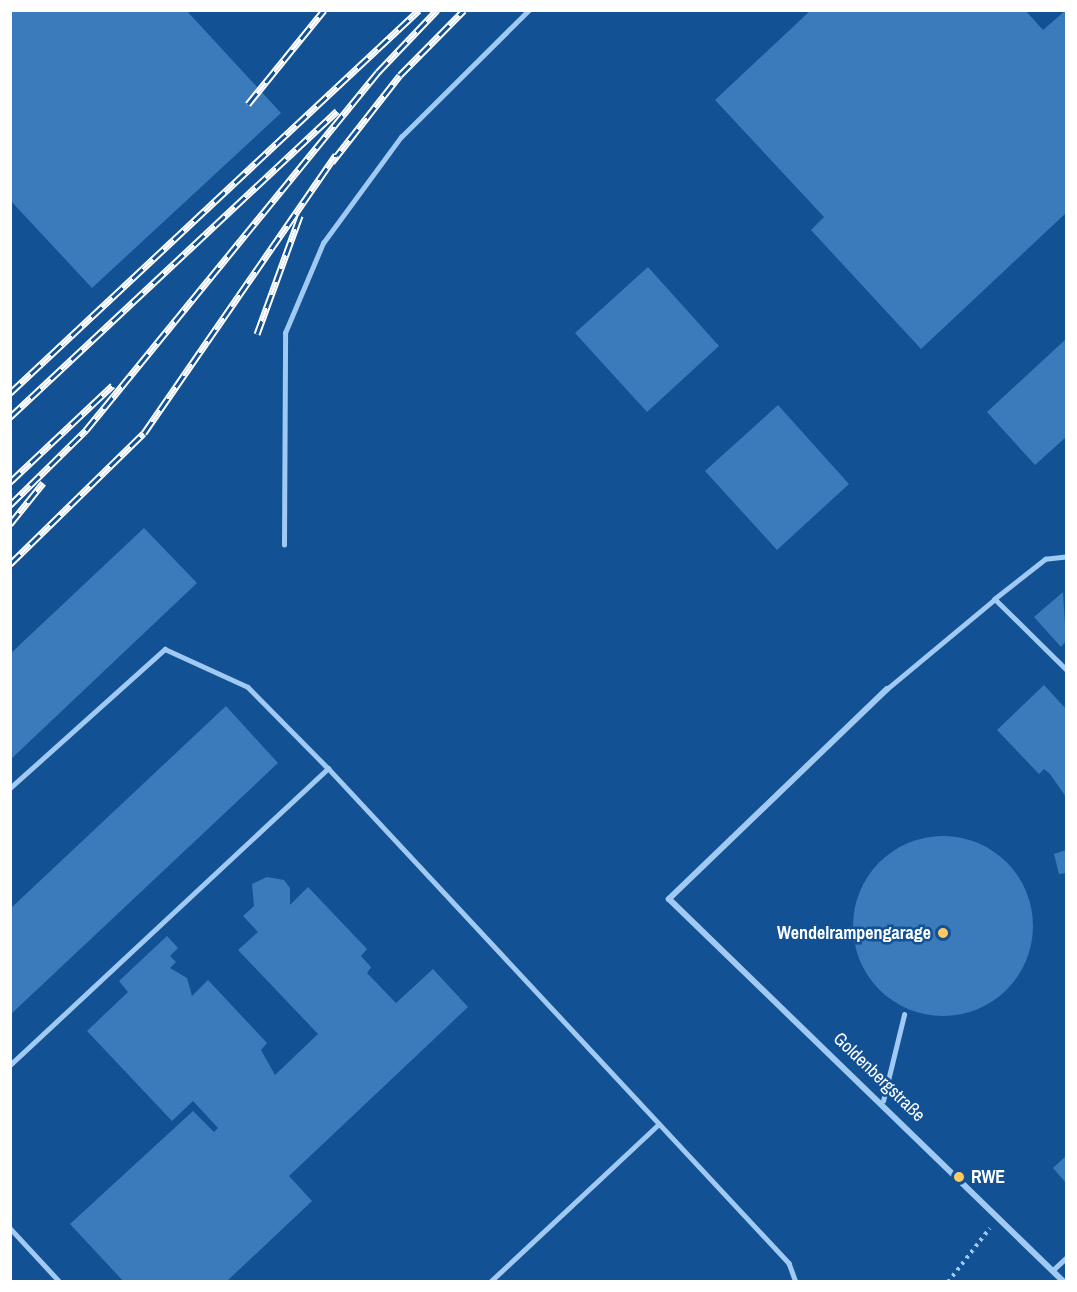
<!DOCTYPE html>
<meta charset="utf-8">
<style>
body{margin:0}
#map{position:relative;width:1077px;height:1292px;overflow:hidden;background:#125194;font-family:"Archivo Narrow",sans-serif}
div>[style]{position:absolute}
[style*='--x']{left:calc(var(--x)*1px);top:calc(var(--y)*1px);width:calc(var(--w)*1px);rotate:calc(var(--a)*1deg)}
.building>*{inset:0;background:#3b7bbc}
.round{border-radius:50%}
.path>*{height:4px;margin-top:-2px;transform-origin:0;background:repeating-linear-gradient(90deg,#a0caf3 0 3px,transparent 0 7.5px)}
.lane>*{height:4.5px;margin:-2.25px;padding:0 2.25px;transform-origin:2.25px;border-radius:2.25px;background:#a0caf3}
.street>*{height:6px;margin:-3px;padding:0 3px;transform-origin:3px;border-radius:3px;background:#a0caf3}
.rail>*{height:7px;margin-top:-3.5px;transform-origin:0;background:repeating-linear-gradient(90deg,#125194 0 14px,#fff 0 28px);box-sizing:border-box;border-block:2px solid #fff}
.dots>*{width:16px;height:16px;translate:-50% -50%;box-sizing:border-box;border:3px solid #125194;border-radius:50%}
span{translate:-50% -50%;white-space:nowrap;text-align:center;line-height:1.15;-webkit-text-stroke:5px #125194;paint-order:stroke}
.poi-label{font-size:18px;color:#fff;font-weight:700}
.right{translate:-100% -50%;text-align:right}
.left{translate:0 -50%;text-align:left}
.street-label{font-size:18px;color:#fff}
.frame{position:absolute;inset:0;border:12px solid #fff;pointer-events:none}
</style>
<div id="map">
<div class="building">
<div style="clip-path:polygon(10px 10px,186px 10px,281px 113px,92px 288px,10px 200px)"></div>
<div style="clip-path:polygon(811px 10px,1025px 10px,1043px 30px,1066px 10px,1066px 213px,921px 349px,811px 230px,824px 217px,715px 100px)"></div>
<div style="clip-path:polygon(648px 267px,719px 346px,647px 412px,575px 333px)"></div>
<div style="clip-path:polygon(1066px 339px,1066px 437px,1035px 465px,987px 412px)"></div>
<div style="clip-path:polygon(778px 405px,849px 484px,777px 550px,705px 471px)"></div>
<div style="clip-path:polygon(144px 528px,197px 583px,10px 760px,10px 654px)"></div>
<div style="clip-path:polygon(1063px 592px,1066px 641px,1061px 647px,1034px 617px)"></div>
<div style="clip-path:polygon(1044px 685px,1066px 709px,1066px 797px,1050px 774px,1044px 769px,1039px 774px,997px 730px)"></div>
<div style="clip-path:polygon(226px 706px,278px 763px,10px 1015px,10px 909px)"></div>
<div class="round" style="left:853px;top:836px;width:180px;height:180px"></div>
<div style="clip-path:polygon(1066px 850px,1066px 873px,1059px 874px,1054px 854px)"></div>
<div style="clip-path:polygon(267px 877px,284px 880px,290px 888px,290px 905px,308px 887px,367px 949px,361px 956px,371px 967px,367px 973px,396px 1003px,433px 969px,468px 1007px,289px 1176px,312px 1201px,226px 1282px,124px 1282px,70px 1224px,193px 1111px,214px 1132px,218px 1128px,193px 1101px,172px 1121px,87px 1031px,128px 992px,119px 981px,167px 936px,178px 948px,170px 956px,176px 962px,170px 968px,187px 978px,192px 996px,208px 980px,267px 1043px,261px 1050px,275px 1075px,318px 1034px,238px 950px,258px 932px,243px 916px,254px 906px,252px 884px)"></div>
<div style="clip-path:polygon(1066px 1156px,1066px 1183px,1053px 1168px)"></div>
</div>
<div class="path">
<div style="--x:948;--y:1282;--w:68;--a:-52.1"></div>
</div>
<div class="lane">
<div style="--x:284;--y:545;--w:212;--a:-89.7"></div>
<div style="--x:285;--y:333;--w:98;--a:-67.1"></div>
<div style="--x:323;--y:243;--w:132;--a:-53.7"></div>
<div style="--x:401;--y:137;--w:180;--a:-44.8"></div>
<div style="--x:1066;--y:557;--w:20;--a:174"></div>
<div style="--x:1046;--y:559;--w:65;--a:141.9"></div>
<div style="--x:995;--y:599;--w:100;--a:44.6"></div>
<div style="--x:887;--y:689;--w:141;--a:-39.8"></div>
<div style="--x:10;--y:788;--w:208;--a:-41.9"></div>
<div style="--x:165;--y:649;--w:91;--a:24.6"></div>
<div style="--x:248;--y:687;--w:114;--a:45.4"></div>
<div style="--x:10;--y:1065;--w:435;--a:-43"></div>
<div style="--x:328;--y:768;--w:676;--a:47.04"></div>
<div style="--x:789;--y:1263;--w:20;--a:70"></div>
<div style="--x:883;--y:1101;--w:89;--a:-76.3"></div>
<div style="--x:10;--y:1228;--w:74;--a:47.2"></div>
<div style="--x:1053;--y:1270;--w:18;--a:-43"></div>
<div style="--x:490;--y:1282;--w:231;--a:-43.1"></div>
</div>
<div class="street">
<div style="--x:887;--y:689;--w:303;--a:136.1"></div>
<div style="--x:669;--y:899;--w:550;--a:44.12"></div>
</div>
<div class="rail">
<div style="--x:248;--y:104;--w:121;--a:-51"></div>
<div style="--x:332;--y:162;--w:110;--a:-52"></div>
<div style="--x:400;--y:75;--w:91;--a:-45.4"></div>
<div style="--x:257;--y:334;--w:126;--a:-70"></div>
<div style="--x:10;--y:393;--w:560;--a:-43.12"></div>
<div style="--x:10;--y:417;--w:448;--a:-43.1"></div>
<div style="--x:10;--y:482;--w:141;--a:-43.3"></div>
<div style="--x:10;--y:505;--w:107;--a:-44.6"></div>
<div style="--x:86;--y:430;--w:462;--a:-50.8"></div>
<div style="--x:378;--y:72;--w:86;--a:-46.4"></div>
<div style="--x:10;--y:524;--w:53;--a:-51.2"></div>
<div style="--x:10;--y:564;--w:187;--a:-44.4"></div>
<div style="--x:144;--y:433;--w:338;--a:-55.4"></div>
</div>
<div class="dots">
<div style="left:943px;top:933px;background:#ffca62"></div>
<div style="left:959px;top:1177px;background:#ffca62"></div>
</div>
<div class="poi-label">
<span class="right" style="left:931px;top:933px">Wendelrampengarage</span>
<span class="left" style="left:971px;top:1177px">RWE</span>
</div>
<div class="street-label">
<span style="left:879px;top:1077px;rotate:44deg">Goldenbergstraße</span>
</div>
<div class="frame"></div>
</div>
